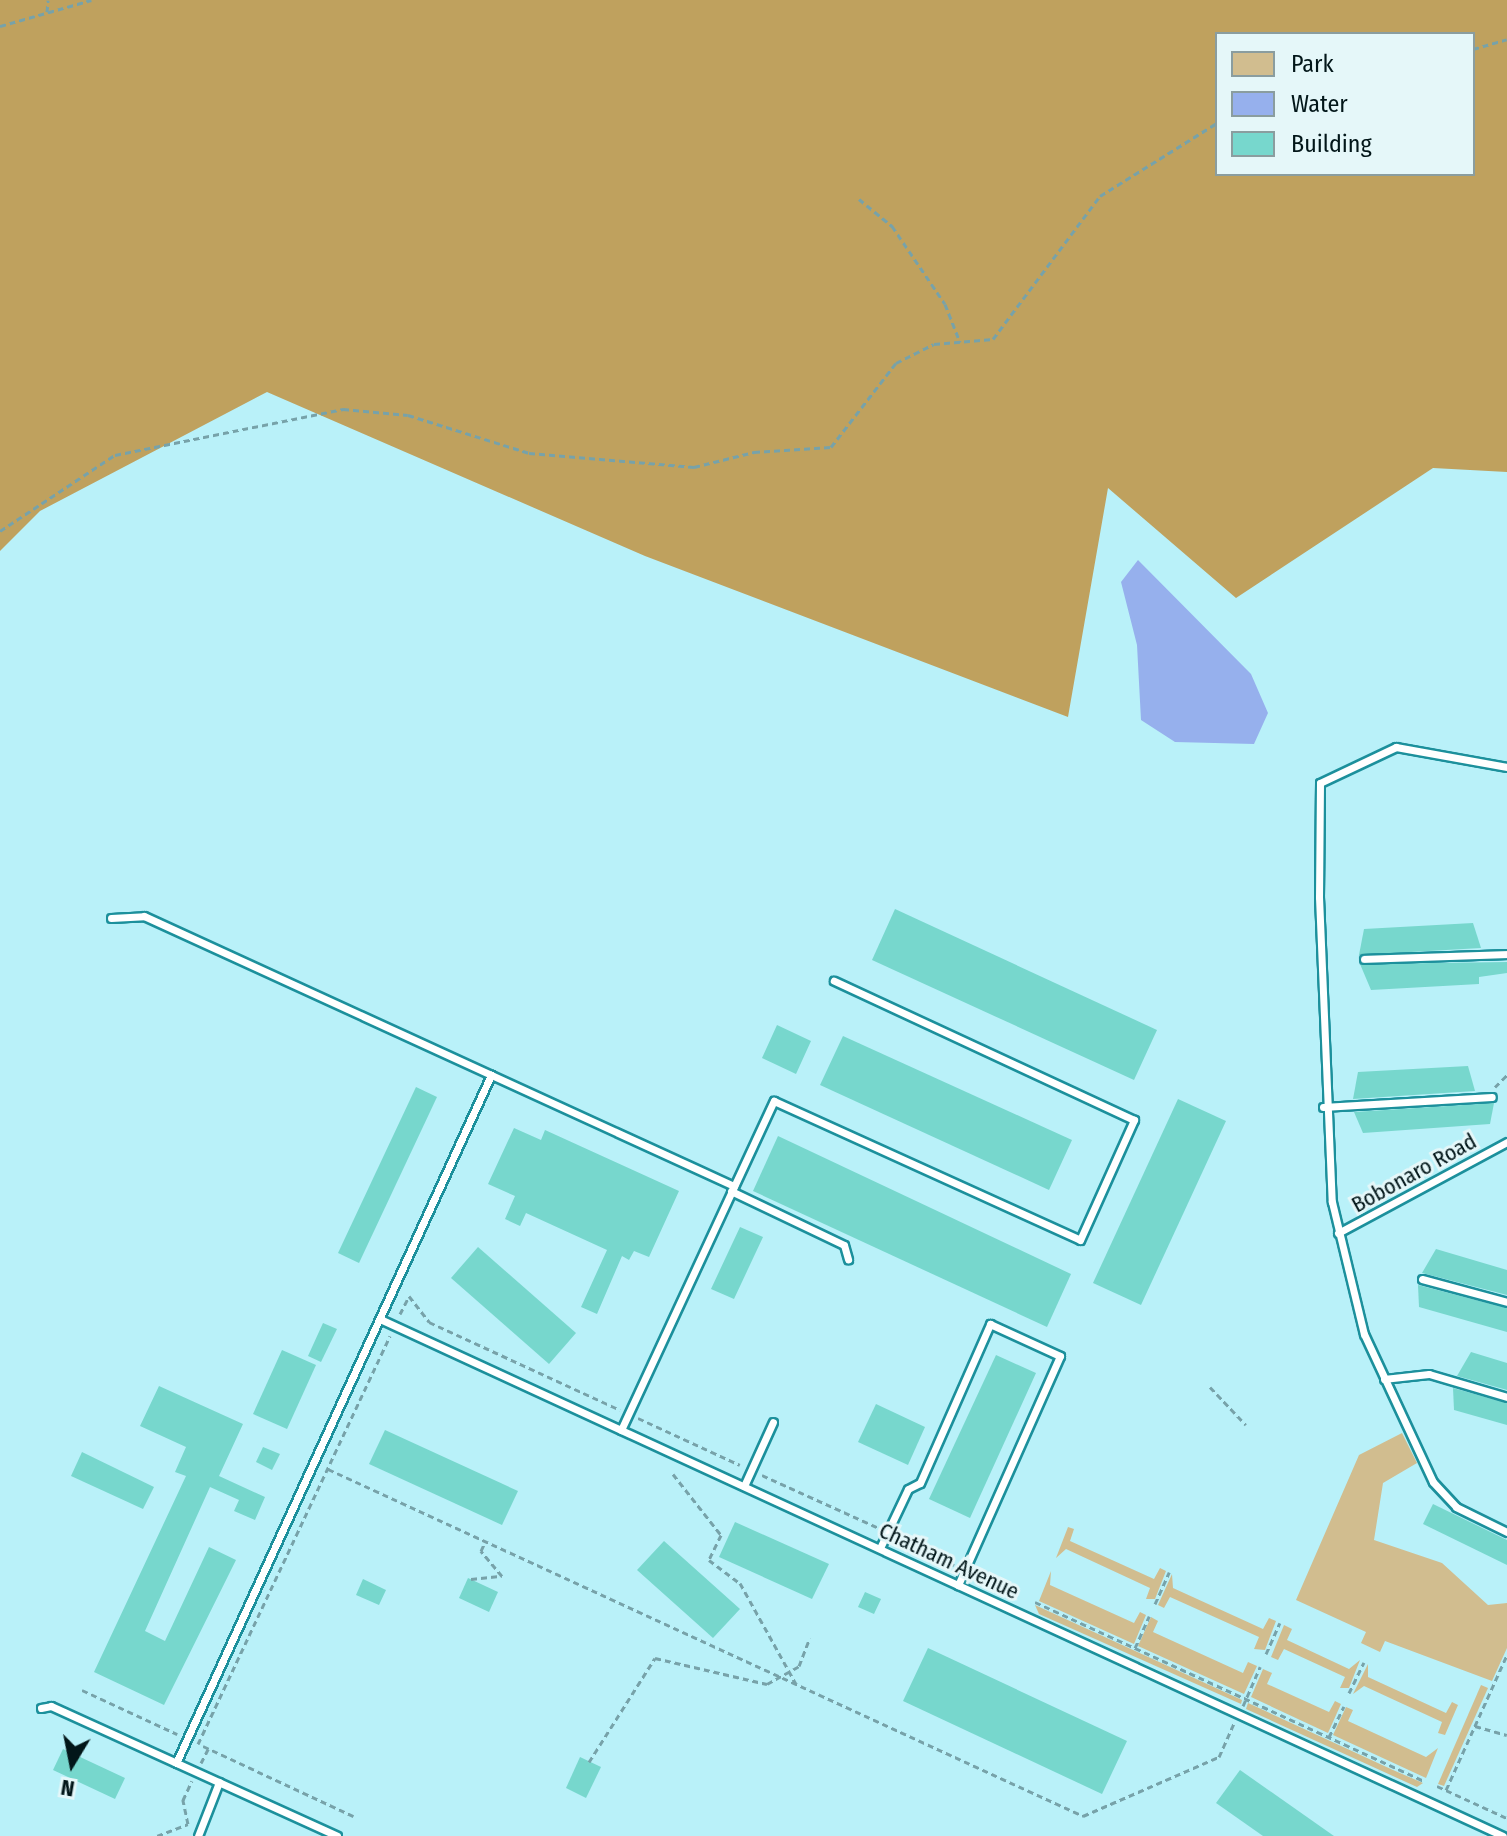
<!DOCTYPE html>
<style>
body{margin:0}
#map{position:relative;width:1507px;height:1836px;overflow:hidden;background:#b9f1f9;font-family:"Fira Sans Condensed",sans-serif}
div>[style]{position:absolute}
[style*='--x']{left:calc(var(--x)*1px);top:calc(var(--y)*1px);width:calc(var(--w)*1px);rotate:calc(var(--a)*1deg)}
.green>*{inset:0;background:#d1bd8f}
.forest>*{inset:0;background:#bfa15e}
.water>*{inset:0;background:#96b0ed}
.building>*{inset:0;background:#77d7cd}
.path>*{height:3px;margin-top:-1.5px;transform-origin:0;background:repeating-linear-gradient(90deg,#77a2a9 0 6px,transparent 0 10px)}
.roads{filter:drop-shadow(2px 0 #1c909c) drop-shadow(-2px 0 #1c909c) drop-shadow(0 2px #1c909c) drop-shadow(0 -2px #1c909c)}
.service>*{height:7px;margin:-3.5px;padding:0 3.5px;transform-origin:3.5px;border-radius:3.5px;background:#fff}
span{translate:-50% -50%;white-space:nowrap;text-align:center;line-height:1.15;-webkit-text-stroke:6px #e5f7f9;paint-order:stroke}
.street-label{font-size:22px;color:#021619}
.legend{position:absolute;left:1215px;top:32px;width:260px;height:144px;box-sizing:border-box;background:#e5f7f9;border:2px solid #8a9d9f;margin:0;padding:10px 14px;list-style:none;font-size:24px;color:#021619}
.legend li{display:flex;align-items:center;gap:16px;height:40px}
.legend b{width:40px;border:2px solid #8a9d9f}
.north{position:absolute;left:32px;top:1724px;width:80px;height:80px;-webkit-text-stroke:6px #e5f7f9;paint-order:stroke;rotate:190deg;font-size:22px;font-weight:700;line-height:32px;text-align:center;color:#021619}
.north::after{content:'';display:block;margin:auto;width:28px;height:36px;background:#021619;clip-path:polygon(50% 0,100% 100%,50% 72%,0 100%)}
</style>
<div id="map">
<div class="green">
<div style="clip-path:polygon(1402px 1433px,1417px 1463px,1383px 1483px,1374px 1540px,1442px 1563px,1488px 1605px,1507px 1603px,1507px 1648px,1492px 1681px,1385px 1641px,1380px 1652px,1361px 1643px,1366px 1632px,1296px 1600px,1359px 1455px)"></div>
<div style="clip-path:polygon(1068px 1527px,1074px 1529px,1070px 1541px,1154px 1579px,1160px 1568px,1166px 1571px,1155px 1599px,1146px 1599px,1150px 1588px,1066px 1549px,1056px 1558px)"></div>
<div style="clip-path:polygon(1051px 1571px,1050px 1585px,1134px 1623px,1140px 1612px,1146px 1615px,1134px 1644px,1039px 1601px)"></div>
<div style="clip-path:polygon(1172px 1574px,1173px 1588px,1263px 1629px,1269px 1618px,1276px 1621px,1265px 1650px,1254px 1649px,1259px 1637px,1170px 1597px,1164px 1608px,1158px 1605px)"></div>
<div style="clip-path:polygon(1035px 1605px,1242px 1700px,1241px 1704px,1039px 1614px)"></div>
<div style="clip-path:polygon(1151px 1617px,1158px 1621px,1153px 1632px,1243px 1673px,1248px 1662px,1257px 1666px,1244px 1694px,1138px 1646px)"></div>
<div style="clip-path:polygon(1284px 1625px,1292px 1629px,1287px 1640px,1349px 1669px,1360px 1660px,1349px 1688px,1340px 1688px,1345px 1677px,1284px 1649px,1278px 1660px,1271px 1657px)"></div>
<div style="clip-path:polygon(1368px 1664px,1368px 1677px,1446px 1713px,1452px 1702px,1458px 1705px,1445px 1735px,1438px 1733px,1442px 1722px,1364px 1686px,1353px 1694px)"></div>
<div style="clip-path:polygon(1263px 1669px,1272px 1673px,1267px 1684px,1329px 1712px,1335px 1701px,1341px 1704px,1328px 1733px,1251px 1697px)"></div>
<div style="clip-path:polygon(1481px 1685px,1488px 1688px,1444px 1786px,1438px 1784px)"></div>
<div style="clip-path:polygon(1248px 1703px,1393px 1770px,1423px 1783px,1417px 1787px,1246px 1709px)"></div>
<div style="clip-path:polygon(1346px 1707px,1353px 1710px,1348px 1721px,1426px 1757px,1438px 1748px,1426px 1778px,1333px 1735px)"></div>
</div>
<div class="forest">
<div style="clip-path:polygon(evenodd,0 0,1507px 0,1507px 472px,1433px 468px,1236px 598px,1108px 488px,1068px 717px,645px 556px,267px 392px,40px 511px,0 551px,0 0,1217px 34px,1473px 34px,1473px 174px,1217px 174px,1217px 34px)"></div>
</div>
<div class="water">
<div style="clip-path:polygon(1138px 560px,1251px 674px,1268px 713px,1254px 744px,1175px 742px,1141px 720px,1137px 645px,1121px 582px)"></div>
</div>
<div class="building">
<div style="clip-path:polygon(895px 909px,1157px 1030px,1134px 1080px,872px 960px)"></div>
<div style="clip-path:polygon(1473px 923px,1481px 948px,1359px 955px,1364px 929px)"></div>
<div style="clip-path:polygon(1507px 962px,1507px 973px,1479px 977px,1479px 984px,1371px 990px,1360px 964px)"></div>
<div style="clip-path:polygon(777px 1025px,811px 1041px,796px 1074px,762px 1058px)"></div>
<div style="clip-path:polygon(843px 1036px,1072px 1140px,1049px 1190px,820px 1085px)"></div>
<div style="clip-path:polygon(1468px 1066px,1475px 1091px,1353px 1099px,1358px 1072px)"></div>
<div style="clip-path:polygon(416px 1087px,437px 1097px,359px 1263px,338px 1253px)"></div>
<div style="clip-path:polygon(1178px 1099px,1226px 1121px,1141px 1305px,1093px 1283px)"></div>
<div style="clip-path:polygon(1494px 1103px,1490px 1124px,1363px 1133px,1354px 1112px)"></div>
<div style="clip-path:polygon(514px 1128px,541px 1140px,545px 1130px,679px 1191px,649px 1257px,634px 1251px,629px 1260px,622px 1256px,597px 1314px,581px 1307px,607px 1250px,526px 1213px,520px 1226px,505px 1219px,515px 1196px,488px 1184px)"></div>
<div style="clip-path:polygon(778px 1136px,1071px 1274px,1047px 1327px,753px 1191px)"></div>
<div style="clip-path:polygon(740px 1227px,763px 1237px,734px 1299px,711px 1289px)"></div>
<div style="clip-path:polygon(478px 1247px,576px 1333px,549px 1364px,451px 1278px)"></div>
<div style="clip-path:polygon(1436px 1249px,1507px 1270px,1507px 1295px,1422px 1273px)"></div>
<div style="clip-path:polygon(1418px 1285px,1507px 1308px,1507px 1332px,1419px 1307px)"></div>
<div style="clip-path:polygon(323px 1323px,337px 1329px,321px 1362px,308px 1356px)"></div>
<div style="clip-path:polygon(282px 1350px,316px 1365px,287px 1429px,253px 1414px)"></div>
<div style="clip-path:polygon(1471px 1352px,1507px 1363px,1507px 1390px,1457px 1376px)"></div>
<div style="clip-path:polygon(996px 1355px,1036px 1373px,970px 1518px,929px 1499px)"></div>
<div style="clip-path:polygon(159px 1386px,243px 1424px,219px 1476px,265px 1497px,255px 1520px,234px 1511px,239px 1500px,210px 1487px,145px 1631px,165px 1641px,209px 1547px,236px 1560px,164px 1705px,94px 1672px,186px 1476px,175px 1472px,186px 1447px,140px 1426px)"></div>
<div style="clip-path:polygon(1453px 1388px,1507px 1403px,1507px 1425px,1454px 1410px)"></div>
<div style="clip-path:polygon(876px 1404px,925px 1427px,908px 1465px,858px 1442px)"></div>
<div style="clip-path:polygon(385px 1430px,518px 1491px,502px 1525px,369px 1464px)"></div>
<div style="clip-path:polygon(263px 1447px,280px 1454px,272px 1470px,256px 1462px)"></div>
<div style="clip-path:polygon(82px 1452px,154px 1487px,143px 1509px,71px 1476px)"></div>
<div style="clip-path:polygon(1433px 1504px,1507px 1540px,1507px 1565px,1423px 1524px)"></div>
<div style="clip-path:polygon(735px 1522px,829px 1564px,812px 1599px,719px 1557px)"></div>
<div style="clip-path:polygon(664px 1541px,740px 1609px,713px 1638px,637px 1570px)"></div>
<div style="clip-path:polygon(468px 1578px,498px 1592px,489px 1612px,459px 1598px)"></div>
<div style="clip-path:polygon(363px 1579px,386px 1590px,379px 1605px,356px 1595px)"></div>
<div style="clip-path:polygon(865px 1592px,881px 1599px,874px 1614px,858px 1607px)"></div>
<div style="clip-path:polygon(928px 1648px,1127px 1741px,1102px 1794px,903px 1701px)"></div>
<div style="clip-path:polygon(63px 1749px,125px 1778px,115px 1799px,53px 1770px)"></div>
<div style="clip-path:polygon(580px 1757px,601px 1767px,586px 1798px,566px 1788px)"></div>
<div style="clip-path:polygon(1240px 1770px,1334px 1836px,1263px 1836px,1216px 1803px)"></div>
</div>
<div class="path">
<div style="--x:47;--y:12;--w:12;--a:-85"></div>
<div style="--x:0;--y:26;--w:95;--a:-15.9"></div>
<div style="--x:1473;--y:49;--w:35;--a:-16"></div>
<div style="--x:859;--y:199;--w:43;--a:39.3"></div>
<div style="--x:892;--y:226;--w:94;--a:55.8"></div>
<div style="--x:945;--y:304;--w:41;--a:68.5"></div>
<div style="--x:0;--y:531;--w:138;--a:-33.5"></div>
<div style="--x:115;--y:455;--w:233;--a:-11.4"></div>
<div style="--x:343;--y:409;--w:65;--a:5.3"></div>
<div style="--x:408;--y:415;--w:127;--a:17.4"></div>
<div style="--x:529;--y:453;--w:166;--a:4.8"></div>
<div style="--x:694;--y:467;--w:62;--a:-14"></div>
<div style="--x:754;--y:452;--w:77;--a:-3.7"></div>
<div style="--x:831;--y:447;--w:106;--a:-52.3"></div>
<div style="--x:896;--y:363;--w:42;--a:-26.6"></div>
<div style="--x:934;--y:344;--w:59;--a:-4.8"></div>
<div style="--x:993;--y:339;--w:179;--a:-53.2"></div>
<div style="--x:1100;--y:196;--w:138;--a:-32"></div>
<div style="--x:1495;--y:1087;--w:17;--a:-45"></div>
<div style="--x:400;--y:1314;--w:20;--a:-63"></div>
<div style="--x:409;--y:1296;--w:33;--a:52"></div>
<div style="--x:429;--y:1322;--w:210;--a:24.7"></div>
<div style="--x:1210;--y:1387;--w:52;--a:46.5"></div>
<div style="--x:638;--y:1418;--w:112;--a:24.7"></div>
<div style="--x:328;--y:1469;--w:831;--a:24.68"></div>
<div style="--x:1083;--y:1816;--w:148;--a:-23.5"></div>
<div style="--x:1219;--y:1757;--w:37;--a:-66"></div>
<div style="--x:673;--y:1474;--w:78;--a:51.8"></div>
<div style="--x:721;--y:1535;--w:28;--a:116"></div>
<div style="--x:709;--y:1560;--w:39;--a:37"></div>
<div style="--x:740;--y:1583;--w:115;--a:61"></div>
<div style="--x:762;--y:1475;--w:128;--a:24.4"></div>
<div style="--x:896;--y:1536;--w:65;--a:26.6"></div>
<div style="--x:976;--y:1575;--w:44;--a:24.2"></div>
<div style="--x:471;--y:1579;--w:31;--a:-6"></div>
<div style="--x:502;--y:1576;--w:33;--a:-130"></div>
<div style="--x:481;--y:1551;--w:10;--a:-66"></div>
<div style="--x:1035;--y:1602;--w:429;--a:24.7"></div>
<div style="--x:1155;--y:1604;--w:35;--a:-66"></div>
<div style="--x:1135;--y:1648;--w:35;--a:-66"></div>
<div style="--x:1266;--y:1654;--w:34;--a:-66"></div>
<div style="--x:82;--y:1690;--w:105;--a:24.9"></div>
<div style="--x:1349;--y:1693;--w:34;--a:-64"></div>
<div style="--x:1243;--y:1706;--w:43;--a:-66.4"></div>
<div style="--x:1475;--y:1726;--w:33;--a:16"></div>
<div style="--x:1329;--y:1737;--w:34;--a:-64"></div>
<div style="--x:198;--y:1744;--w:451;--a:-64.8"></div>
<div style="--x:203;--y:1746;--w:166;--a:25"></div>
<div style="--x:589;--y:1762;--w:123;--a:-57.6"></div>
<div style="--x:655;--y:1658;--w:115;--a:13.1"></div>
<div style="--x:767;--y:1684;--w:37;--a:-29"></div>
<div style="--x:799;--y:1666;--w:30;--a:-69"></div>
<div style="--x:201;--y:1763;--w:16;--a:-63"></div>
<div style="--x:1437;--y:1786;--w:77;--a:24.6"></div>
<div style="--x:1446;--y:1790;--w:148;--a:-65.7"></div>
<div style="--x:157;--y:1836;--w:33;--a:-21"></div>
<div style="--x:188;--y:1824;--w:25;--a:-102"></div>
<div style="--x:183;--y:1800;--w:21;--a:-65"></div>
</div>
<div class="roads">
<div class="service">
<div style="--x:1507;--y:767;--w:113;--a:-169.8"></div>
<div style="--x:1396;--y:747;--w:84;--a:154.7"></div>
<div style="--x:1320;--y:783;--w:114;--a:90.5"></div>
<div style="--x:1319;--y:897;--w:305;--a:87.6"></div>
<div style="--x:1332;--y:1202;--w:136;--a:76.4"></div>
<div style="--x:1364;--y:1334;--w:163;--a:65"></div>
<div style="--x:1433;--y:1482;--w:34;--a:47"></div>
<div style="--x:1456;--y:1507;--w:57;--a:26.1"></div>
<div style="--x:111;--y:918;--w:33;--a:-3"></div>
<div style="--x:144;--y:916;--w:649;--a:24.59"></div>
<div style="--x:1364;--y:959;--w:143;--a:-2"></div>
<div style="--x:1323;--y:1107;--w:169;--a:-3.4"></div>
<div style="--x:731;--y:1191;--w:125;--a:25.5"></div>
<div style="--x:844;--y:1245;--w:15;--a:74"></div>
<div style="--x:1338;--y:1233;--w:192;--a:-28.3"></div>
<div style="--x:1422;--y:1279;--w:88;--a:15.1"></div>
<div style="--x:380;--y:1319;--w:1236;--a:24.72"></div>
<div style="--x:1384;--y:1379;--w:45;--a:-6.3"></div>
<div style="--x:1429;--y:1374;--w:81;--a:16.4"></div>
<div style="--x:621;--y:1430;--w:363;--a:-65.1"></div>
<div style="--x:774;--y:1101;--w:336;--a:24.4"></div>
<div style="--x:1080;--y:1240;--w:132;--a:-65.8"></div>
<div style="--x:1134;--y:1120;--w:331;--a:-155.1"></div>
<div style="--x:744;--y:1486;--w:70;--a:-65.6"></div>
<div style="--x:880;--y:1548;--w:65;--a:-64.6"></div>
<div style="--x:908;--y:1489;--w:13;--a:-27"></div>
<div style="--x:920;--y:1483;--w:174;--a:-66.2"></div>
<div style="--x:990;--y:1324;--w:77;--a:24.6"></div>
<div style="--x:1060;--y:1356;--w:251;--a:114"></div>
<div style="--x:41;--y:1708;--w:10;--a:-11"></div>
<div style="--x:51;--y:1706;--w:314;--a:24.4"></div>
<div style="--x:176;--y:1763;--w:757;--a:-65.4"></div>
<div style="--x:198;--y:1836;--w:58;--a:-68.7"></div>
</div>
</div>
<div class="street-label">
<span style="left:1414px;top:1173px;rotate:-29deg">Bobonaro Road</span>
<span style="left:949px;top:1561px;rotate:25deg">Chatham Avenue</span>
</div>
<ul class="legend">
<li><b style="height:22px;background:#d1bd8f"></b>Park</li>
<li><b style="height:22px;background:#96b0ed"></b>Water</li>
<li><b style="height:22px;background:#77d7cd"></b>Building</li>
</ul>
<div class="north">N</div>
</div>
